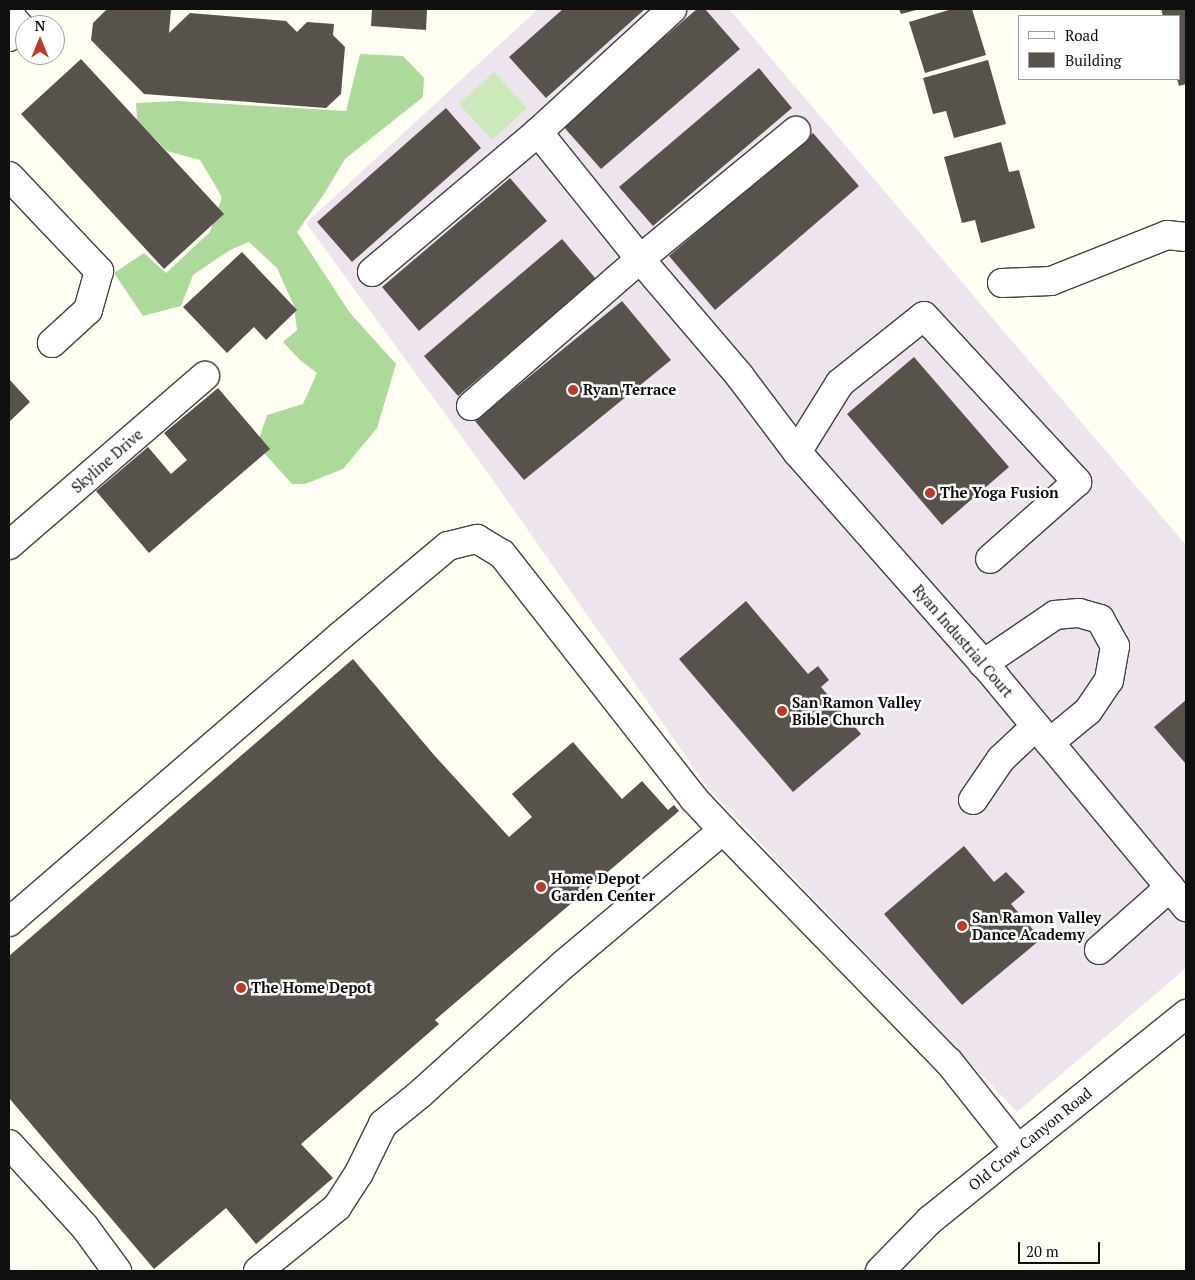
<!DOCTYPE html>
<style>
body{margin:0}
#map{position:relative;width:1195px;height:1280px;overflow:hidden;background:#fffef2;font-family:"PT Serif",serif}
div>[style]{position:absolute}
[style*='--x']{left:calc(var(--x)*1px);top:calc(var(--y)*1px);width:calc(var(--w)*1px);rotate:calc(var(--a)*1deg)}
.industrial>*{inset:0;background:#ede4ed}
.green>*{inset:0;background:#cce9bc}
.forest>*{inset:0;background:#add99b}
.building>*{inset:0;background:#58524c}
.roads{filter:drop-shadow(1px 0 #424242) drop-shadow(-1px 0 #424242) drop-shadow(0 1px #424242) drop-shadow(0 -1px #424242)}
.minor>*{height:28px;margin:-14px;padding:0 14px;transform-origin:14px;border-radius:14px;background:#fff}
.dots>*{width:14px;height:14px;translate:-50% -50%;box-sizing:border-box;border:2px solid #fff;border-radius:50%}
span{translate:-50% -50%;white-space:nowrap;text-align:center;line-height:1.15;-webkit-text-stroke:5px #fff;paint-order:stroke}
.poi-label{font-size:15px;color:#0f0f0f;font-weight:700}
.left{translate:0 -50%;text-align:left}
.street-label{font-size:15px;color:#0f0f0f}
.frame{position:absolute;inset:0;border:10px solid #0f0f0f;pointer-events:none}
.legend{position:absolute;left:1018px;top:15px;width:162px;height:65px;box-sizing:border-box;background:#fff;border:1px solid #9f9f9f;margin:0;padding:6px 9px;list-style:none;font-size:15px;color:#0f0f0f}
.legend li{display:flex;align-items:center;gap:10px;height:25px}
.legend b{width:25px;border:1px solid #9f9f9f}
.north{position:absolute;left:15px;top:15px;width:50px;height:50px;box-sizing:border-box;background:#fff;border:1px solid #9f9f9f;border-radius:50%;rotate:0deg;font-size:14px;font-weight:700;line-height:20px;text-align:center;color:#0f0f0f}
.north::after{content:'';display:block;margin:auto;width:18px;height:22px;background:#bc3a2a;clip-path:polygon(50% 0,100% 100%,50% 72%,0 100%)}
.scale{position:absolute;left:1018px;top:1242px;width:82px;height:22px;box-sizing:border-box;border:2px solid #0f0f0f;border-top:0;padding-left:6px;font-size:15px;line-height:18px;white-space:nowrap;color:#0f0f0f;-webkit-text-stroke:4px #fff;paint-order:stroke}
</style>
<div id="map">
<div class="industrial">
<div style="clip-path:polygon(538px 9px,729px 9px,1186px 545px,1186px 968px,1017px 1112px,708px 788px,488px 473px,306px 223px)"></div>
</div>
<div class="green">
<div style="clip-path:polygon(494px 72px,527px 108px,492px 140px,459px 104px)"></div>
</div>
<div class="forest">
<div style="clip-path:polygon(360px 54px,403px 56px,424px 78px,423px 97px,345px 159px,324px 194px,297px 232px,350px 313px,396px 364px,377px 428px,343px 469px,305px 484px,292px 484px,257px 445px,267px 415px,303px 404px,317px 373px,301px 361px,283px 342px,297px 330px,294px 306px,277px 268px,249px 242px,230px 250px,193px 275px,181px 306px,143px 316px,114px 273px,144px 253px,166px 273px,210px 232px,222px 197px,200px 160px,167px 151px,137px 120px,136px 103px,178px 101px,346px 111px)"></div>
</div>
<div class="building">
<div style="clip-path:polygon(107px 9px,171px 9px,169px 33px,190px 13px,286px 21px,297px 32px,307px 22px,334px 24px,333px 35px,345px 47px,341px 94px,326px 108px,144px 94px,91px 40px,93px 23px)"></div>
<div style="clip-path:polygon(372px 9px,427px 9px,426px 30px,371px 26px)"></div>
<div style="clip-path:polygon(563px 9px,645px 9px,546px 98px,509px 57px)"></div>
<div style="clip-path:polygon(697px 9px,705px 9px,740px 49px,601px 169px,562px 125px)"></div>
<div style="clip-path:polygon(899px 9px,920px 9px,901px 14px)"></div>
<div style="clip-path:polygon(952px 9px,972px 9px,986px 55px,925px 73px,909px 22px)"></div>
<div style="clip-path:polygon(1161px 9px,1186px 9px,1186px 84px,1179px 86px,1177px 79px,1179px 16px,1163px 16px)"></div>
<div style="clip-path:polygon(81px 59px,224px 214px,164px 269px,21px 114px)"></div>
<div style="clip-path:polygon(988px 60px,1006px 124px,954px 138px,946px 111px,933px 114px,923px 78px)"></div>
<div style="clip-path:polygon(759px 68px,792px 108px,653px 226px,619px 187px)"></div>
<div style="clip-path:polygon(446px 108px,481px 148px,352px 262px,317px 222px)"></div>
<div style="clip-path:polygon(813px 133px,859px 186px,715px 310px,669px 256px)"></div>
<div style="clip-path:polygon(1001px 142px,1009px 172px,1019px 170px,1035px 228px,981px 243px,975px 220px,962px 223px,944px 157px)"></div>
<div style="clip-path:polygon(510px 178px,547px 221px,419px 331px,382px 287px)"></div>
<div style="clip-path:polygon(562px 239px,596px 279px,458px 396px,424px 356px)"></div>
<div style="clip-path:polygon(242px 252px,297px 310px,266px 340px,254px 327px,227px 353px,183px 307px)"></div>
<div style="clip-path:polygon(622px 301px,671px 360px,524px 480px,475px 421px)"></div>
<div style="clip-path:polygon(914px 357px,1009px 467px,942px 525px,847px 414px)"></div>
<div style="clip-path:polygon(9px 379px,30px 402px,9px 422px)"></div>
<div style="clip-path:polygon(218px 388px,270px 449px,149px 553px,96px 491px,148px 447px,171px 474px,187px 460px,164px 433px)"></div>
<div style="clip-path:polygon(746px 601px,808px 674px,818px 666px,829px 680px,821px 687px,861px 734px,793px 792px,679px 659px)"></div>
<div style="clip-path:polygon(353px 659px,434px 755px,509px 837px,532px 817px,512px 794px,573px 742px,622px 799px,642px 781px,668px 810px,674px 805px,679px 811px,435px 1020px,439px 1024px,301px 1144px,333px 1178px,256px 1244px,226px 1208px,154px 1269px,9px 1098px,9px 956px)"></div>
<div style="clip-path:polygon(1186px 700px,1186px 764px,1154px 727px)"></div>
<div style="clip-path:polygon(964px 846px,994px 882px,1006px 872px,1025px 892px,1011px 904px,1041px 939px,962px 1005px,884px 914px)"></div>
</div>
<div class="roads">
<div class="minor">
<div style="--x:9;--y:14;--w:17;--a:50"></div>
<div style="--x:20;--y:27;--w:15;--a:138"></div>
<div style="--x:538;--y:132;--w:163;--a:51.2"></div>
<div style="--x:640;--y:259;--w:153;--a:49.5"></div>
<div style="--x:739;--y:375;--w:96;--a:53"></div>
<div style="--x:797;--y:452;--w:301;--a:48.6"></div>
<div style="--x:996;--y:678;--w:298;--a:50.3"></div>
<div style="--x:9;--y:176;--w:131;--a:46.5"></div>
<div style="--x:99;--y:271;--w:41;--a:105.8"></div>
<div style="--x:88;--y:310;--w:49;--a:137.5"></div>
<div style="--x:372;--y:272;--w:217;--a:-40.1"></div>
<div style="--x:538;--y:132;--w:182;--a:-42.5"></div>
<div style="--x:1002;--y:283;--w:49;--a:-2.3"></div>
<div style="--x:1051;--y:281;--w:125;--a:-21.6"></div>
<div style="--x:1167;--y:235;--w:19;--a:6"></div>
<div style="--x:471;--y:406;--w:224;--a:-41"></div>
<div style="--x:640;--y:259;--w:202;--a:-39.4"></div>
<div style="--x:797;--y:452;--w:81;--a:-58.1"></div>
<div style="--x:840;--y:383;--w:107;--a:-38.6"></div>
<div style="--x:924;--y:316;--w:226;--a:47.3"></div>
<div style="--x:1077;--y:482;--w:116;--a:138.5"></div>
<div style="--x:9;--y:545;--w:259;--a:-40.8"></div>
<div style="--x:983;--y:664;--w:87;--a:-34.2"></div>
<div style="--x:1055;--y:615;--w:24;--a:-5"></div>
<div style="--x:1079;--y:613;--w:22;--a:16"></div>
<div style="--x:1100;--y:619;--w:31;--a:61"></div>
<div style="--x:1115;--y:646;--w:35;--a:100"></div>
<div style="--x:1109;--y:680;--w:37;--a:124"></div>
<div style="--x:1088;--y:711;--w:50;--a:140.6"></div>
<div style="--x:973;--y:800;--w:50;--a:-55.7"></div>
<div style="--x:1001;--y:759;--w:48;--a:-43.3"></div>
<div style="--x:9;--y:922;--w:436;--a:-40.8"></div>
<div style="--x:339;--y:637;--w:142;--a:-39.9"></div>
<div style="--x:448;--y:546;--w:30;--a:-14"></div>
<div style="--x:477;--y:539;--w:29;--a:31"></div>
<div style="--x:502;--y:554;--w:311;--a:51.9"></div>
<div style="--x:694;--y:799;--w:42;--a:46.9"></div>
<div style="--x:1099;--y:950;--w:95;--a:-41.6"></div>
<div style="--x:9;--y:1144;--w:111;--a:47.6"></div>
<div style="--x:84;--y:1226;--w:56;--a:53.7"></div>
<div style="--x:258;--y:1271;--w:102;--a:-39"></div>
<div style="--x:337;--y:1207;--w:40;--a:-57.1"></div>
<div style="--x:359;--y:1173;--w:55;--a:-63.9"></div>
<div style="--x:383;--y:1124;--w:48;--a:-39"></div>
<div style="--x:420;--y:1094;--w:194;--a:-42.1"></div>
<div style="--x:564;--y:964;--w:208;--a:-40.1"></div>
<div style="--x:723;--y:830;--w:324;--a:45.8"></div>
<div style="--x:949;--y:1062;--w:111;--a:51.6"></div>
<div style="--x:880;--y:1271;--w:71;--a:-45.6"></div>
<div style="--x:930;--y:1220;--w:329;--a:-38.8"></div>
</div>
</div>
<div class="dots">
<div style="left:573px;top:390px;background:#bc3a2a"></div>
<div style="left:930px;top:493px;background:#bc3a2a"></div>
<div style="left:782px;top:711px;background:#bc3a2a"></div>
<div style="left:541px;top:887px;background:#bc3a2a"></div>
<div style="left:962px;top:926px;background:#bc3a2a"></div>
<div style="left:241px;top:988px;background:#bc3a2a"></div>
</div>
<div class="poi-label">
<span class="left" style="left:583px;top:390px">Ryan Terrace</span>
<span class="left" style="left:940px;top:493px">The Yoga Fusion</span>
<span class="left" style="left:792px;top:711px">San Ramon Valley<br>Bible Church</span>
<span class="left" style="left:551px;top:887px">Home Depot<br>Garden Center</span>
<span class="left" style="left:972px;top:926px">San Ramon Valley<br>Dance Academy</span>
<span class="left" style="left:251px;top:988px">The Home Depot</span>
</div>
<div class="street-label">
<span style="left:107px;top:461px;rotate:-41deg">Skyline Drive</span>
<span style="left:963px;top:641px;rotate:49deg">Ryan Industrial Court</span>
<span style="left:1030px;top:1139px;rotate:-39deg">Old Crow Canyon Road</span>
</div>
<div class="frame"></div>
<ul class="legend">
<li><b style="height:6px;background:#fff"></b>Road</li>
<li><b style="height:14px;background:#58524c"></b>Building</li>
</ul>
<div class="north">N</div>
<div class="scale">20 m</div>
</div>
